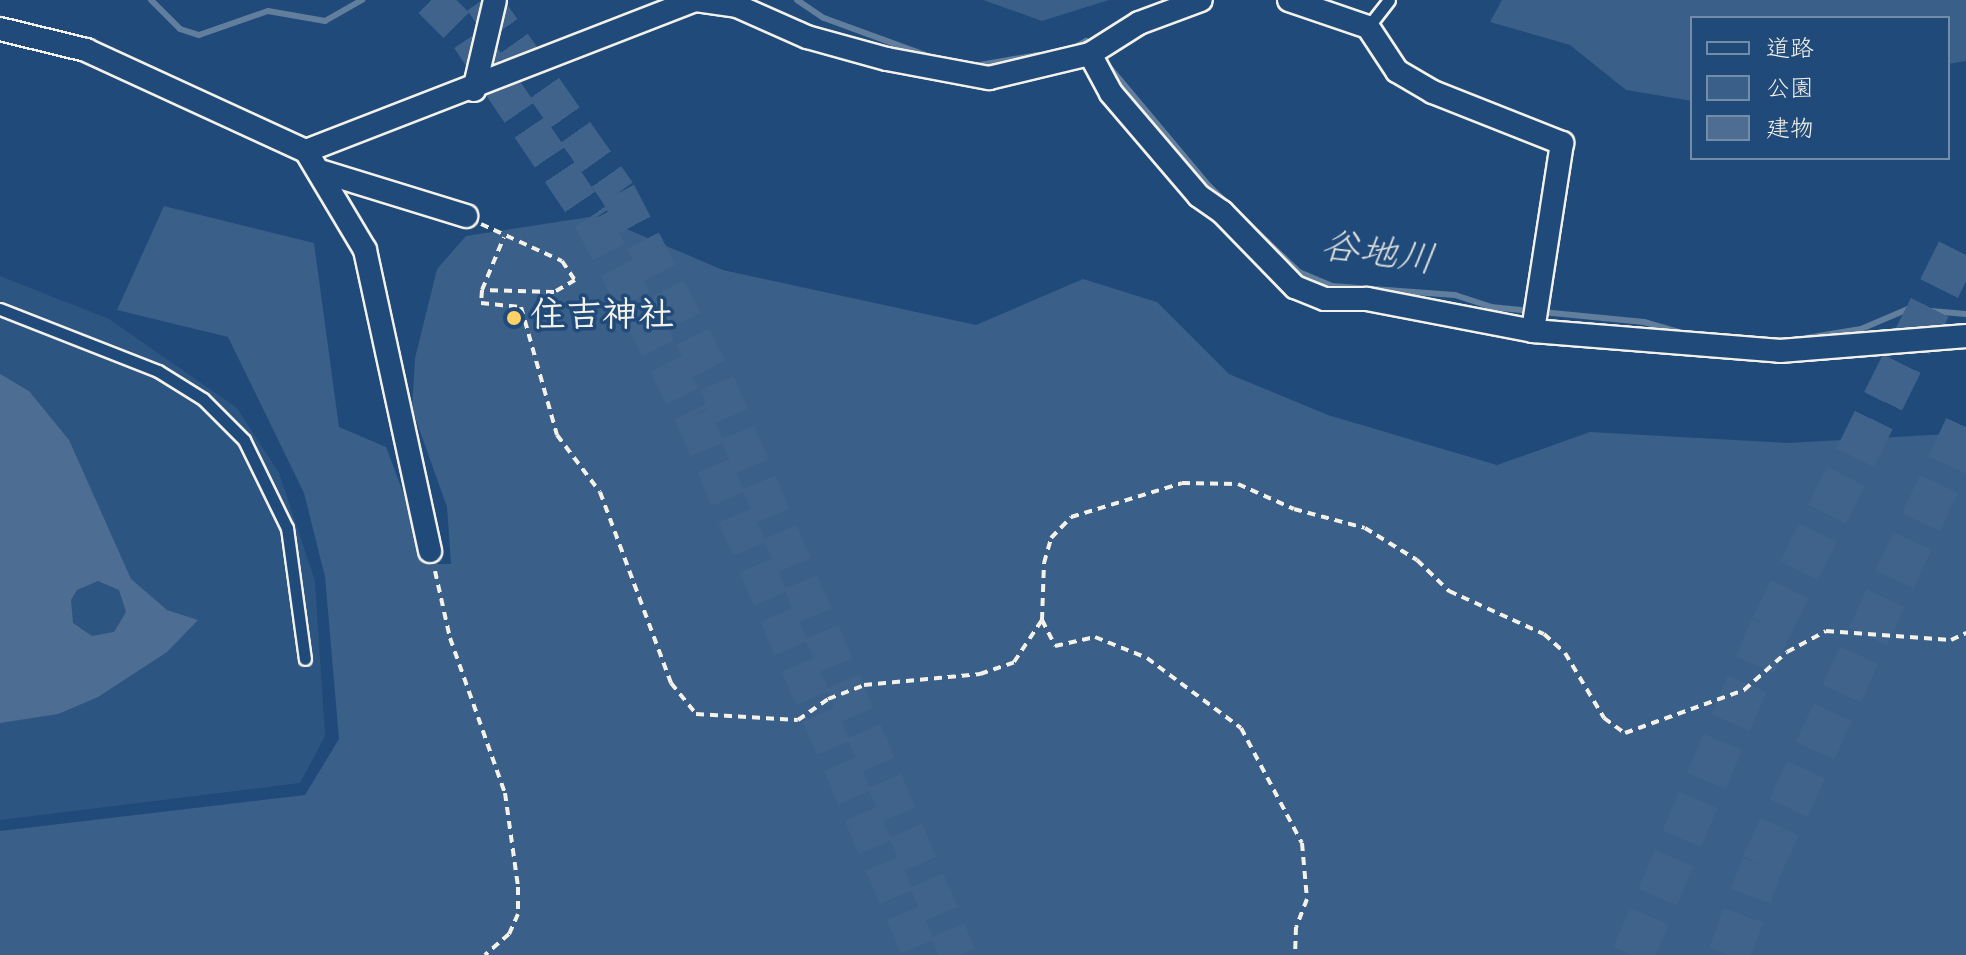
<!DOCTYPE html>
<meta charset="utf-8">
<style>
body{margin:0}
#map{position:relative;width:1966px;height:955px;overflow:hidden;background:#1f4a7a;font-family:"Indie Flower","Klee One",sans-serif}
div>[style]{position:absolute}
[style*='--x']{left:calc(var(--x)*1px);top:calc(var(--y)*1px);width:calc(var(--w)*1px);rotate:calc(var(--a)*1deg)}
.built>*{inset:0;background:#2d5581}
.green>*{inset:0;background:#3a5f88}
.stream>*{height:6px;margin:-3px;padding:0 3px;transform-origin:3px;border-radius:3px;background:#627e9d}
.building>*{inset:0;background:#4d6e92}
.primary-tunnel>*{height:36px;margin-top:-18px;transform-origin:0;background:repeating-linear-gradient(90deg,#3f638a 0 36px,transparent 0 54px)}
.motorway-tunnel>*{height:42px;margin-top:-21px;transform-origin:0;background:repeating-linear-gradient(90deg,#3f638a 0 42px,transparent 0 63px)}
.path>*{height:4px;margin-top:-2px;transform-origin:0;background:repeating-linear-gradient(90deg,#f4f1e8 0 8px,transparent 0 14px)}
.roads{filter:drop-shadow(2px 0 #f4f1e8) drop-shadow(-2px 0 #f4f1e8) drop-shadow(0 2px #f4f1e8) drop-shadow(0 -2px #f4f1e8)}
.service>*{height:11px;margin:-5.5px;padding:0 5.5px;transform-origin:5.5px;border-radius:5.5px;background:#1f4a7a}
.minor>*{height:22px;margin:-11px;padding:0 11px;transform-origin:11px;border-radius:11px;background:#1f4a7a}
.dots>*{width:22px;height:22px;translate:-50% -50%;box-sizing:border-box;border:4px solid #1f4a7a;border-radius:50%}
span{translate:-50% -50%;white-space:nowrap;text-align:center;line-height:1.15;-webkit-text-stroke:7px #1f4a7a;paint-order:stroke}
.poi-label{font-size:36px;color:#f4f1e8;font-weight:700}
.left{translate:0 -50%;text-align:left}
.water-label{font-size:38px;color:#dee0dd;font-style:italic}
.legend{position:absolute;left:1690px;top:16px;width:260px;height:144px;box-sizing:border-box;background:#1f4a7a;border:2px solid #748da6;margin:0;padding:10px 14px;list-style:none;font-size:24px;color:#f4f1e8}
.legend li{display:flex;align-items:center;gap:16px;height:40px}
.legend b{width:40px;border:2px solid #748da6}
</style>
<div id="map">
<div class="built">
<div style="clip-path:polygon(0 276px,109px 319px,237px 408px,279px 473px,315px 581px,325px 736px,300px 783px,0 820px)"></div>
</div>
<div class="green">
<div style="clip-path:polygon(983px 0,1109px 0,1042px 21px)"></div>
<div style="clip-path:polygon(1502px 0,1966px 0,1966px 61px,1948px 64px,1948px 18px,1692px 18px,1692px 101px,1626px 90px,1570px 45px,1490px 22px)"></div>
<div style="clip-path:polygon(164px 206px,314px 243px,339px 427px,386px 447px,430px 564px,451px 564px,447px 507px,412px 409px,415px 358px,437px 269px,466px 236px,596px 216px,723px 270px,976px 325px,1083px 279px,1157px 302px,1229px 374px,1328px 415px,1497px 465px,1590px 432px,1788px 443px,1966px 433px,1966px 955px,0 955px,0 831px,305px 795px,339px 739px,325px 577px,304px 493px,228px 337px,117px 310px)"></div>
</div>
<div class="stream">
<div style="--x:151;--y:0;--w:41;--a:45"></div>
<div style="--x:180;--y:29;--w:20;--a:18"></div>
<div style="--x:199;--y:35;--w:73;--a:-19.2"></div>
<div style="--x:268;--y:11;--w:58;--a:10"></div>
<div style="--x:325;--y:21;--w:43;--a:-29.6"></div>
<div style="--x:797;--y:0;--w:32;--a:34"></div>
<div style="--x:824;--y:18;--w:111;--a:20.1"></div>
<div style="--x:1072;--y:49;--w:16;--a:-30"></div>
<div style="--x:1086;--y:41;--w:9;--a:49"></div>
<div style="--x:1105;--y:62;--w:162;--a:50"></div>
<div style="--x:1209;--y:186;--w:124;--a:43.7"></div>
<div style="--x:1299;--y:272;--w:36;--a:23"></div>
<div style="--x:1332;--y:286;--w:123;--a:4.2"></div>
<div style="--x:1455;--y:295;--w:38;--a:18"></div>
<div style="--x:1491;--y:307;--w:154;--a:5.6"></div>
<div style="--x:1644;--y:322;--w:35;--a:16"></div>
<div style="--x:974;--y:66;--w:65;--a:-9.8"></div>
<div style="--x:1740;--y:338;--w:48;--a:3.6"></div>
<div style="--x:1788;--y:341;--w:74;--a:-9.3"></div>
<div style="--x:1861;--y:329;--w:51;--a:-23.1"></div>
<div style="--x:1908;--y:309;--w:58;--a:4.9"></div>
</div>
<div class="building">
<div style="clip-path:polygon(evenodd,0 374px,29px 391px,69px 440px,131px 579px,167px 610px,198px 620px,167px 652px,98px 697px,58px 714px,0 723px,0 374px,98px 581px,119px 590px,126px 612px,114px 632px,92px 636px,73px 623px,71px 600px,77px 590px,98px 581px)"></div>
</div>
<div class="primary-tunnel">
<div style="--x:431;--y:0;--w:54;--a:45"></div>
<div style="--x:469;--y:38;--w:220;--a:55.9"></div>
<div style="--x:592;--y:220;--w:220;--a:62.7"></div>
<div style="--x:693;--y:416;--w:585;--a:67.07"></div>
<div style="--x:482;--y:0;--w:236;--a:54.8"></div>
<div style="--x:618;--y:193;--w:214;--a:62.5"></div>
<div style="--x:717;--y:383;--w:621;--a:67.15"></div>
</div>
<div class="motorway-tunnel">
<div style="--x:1633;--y:955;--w:356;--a:-67.2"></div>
<div style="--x:1771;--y:627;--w:438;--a:-63.6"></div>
<div style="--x:1729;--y:955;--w:96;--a:-69.9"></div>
<div style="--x:1762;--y:865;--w:485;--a:-65.1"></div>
</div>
<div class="path">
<div style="--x:481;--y:224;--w:89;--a:24.6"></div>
<div style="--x:562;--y:261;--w:23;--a:56"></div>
<div style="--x:575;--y:280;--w:24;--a:150"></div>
<div style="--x:554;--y:292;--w:72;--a:-178.4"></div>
<div style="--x:482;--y:290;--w:13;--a:94"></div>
<div style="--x:481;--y:303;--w:40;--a:5.7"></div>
<div style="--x:521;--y:307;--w:133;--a:74.3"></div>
<div style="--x:557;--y:435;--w:71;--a:53"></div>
<div style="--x:600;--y:492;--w:204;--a:69.6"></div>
<div style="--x:671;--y:683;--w:40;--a:51"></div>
<div style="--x:696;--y:714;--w:102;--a:3.4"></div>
<div style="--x:798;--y:720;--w:37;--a:-35"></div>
<div style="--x:828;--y:699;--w:39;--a:-21"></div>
<div style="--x:864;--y:685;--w:117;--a:-5.4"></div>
<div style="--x:980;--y:674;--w:36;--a:-19"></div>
<div style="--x:1014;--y:662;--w:50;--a:-56.3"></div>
<div style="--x:1042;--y:620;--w:57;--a:-88"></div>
<div style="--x:1044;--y:563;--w:26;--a:-74"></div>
<div style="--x:1051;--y:538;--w:29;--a:-46"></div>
<div style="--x:1071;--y:517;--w:116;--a:-17"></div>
<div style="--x:1182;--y:483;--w:56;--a:1"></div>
<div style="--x:1238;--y:484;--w:61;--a:24.1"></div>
<div style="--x:1294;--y:509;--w:73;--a:15"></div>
<div style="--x:1365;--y:528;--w:61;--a:31.6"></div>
<div style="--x:1417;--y:560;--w:45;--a:44.1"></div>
<div style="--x:1449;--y:591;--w:104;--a:24.4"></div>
<div style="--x:1544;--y:634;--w:28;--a:42"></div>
<div style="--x:1565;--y:653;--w:76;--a:59"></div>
<div style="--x:1604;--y:718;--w:26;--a:36"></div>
<div style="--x:1625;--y:733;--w:127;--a:-19.9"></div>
<div style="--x:1744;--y:690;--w:57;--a:-41.5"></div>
<div style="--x:1787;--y:652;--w:44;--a:-28.3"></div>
<div style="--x:1826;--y:631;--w:125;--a:4.1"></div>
<div style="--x:1951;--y:640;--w:17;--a:-25"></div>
<div style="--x:482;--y:290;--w:57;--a:-67.5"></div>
<div style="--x:435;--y:571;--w:69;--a:77.4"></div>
<div style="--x:450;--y:638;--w:164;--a:70.5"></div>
<div style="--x:505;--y:793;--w:95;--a:82.1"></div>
<div style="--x:518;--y:887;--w:27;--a:90"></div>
<div style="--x:518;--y:914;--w:22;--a:114"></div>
<div style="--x:509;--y:934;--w:32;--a:139"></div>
<div style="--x:1042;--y:620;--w:29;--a:63"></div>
<div style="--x:1055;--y:646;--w:41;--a:-12.7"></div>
<div style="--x:1095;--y:637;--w:56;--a:22"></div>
<div style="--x:1147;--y:658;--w:117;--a:36.7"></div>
<div style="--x:1241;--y:728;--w:130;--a:62.1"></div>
<div style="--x:1302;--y:843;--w:56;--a:84.9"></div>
<div style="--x:1307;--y:899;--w:30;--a:111"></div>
<div style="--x:1296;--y:927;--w:28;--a:92"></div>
</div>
<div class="roads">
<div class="service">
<div style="--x:1368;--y:27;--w:34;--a:-52"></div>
<div style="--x:0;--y:309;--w:170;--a:21.4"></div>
<div style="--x:158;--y:371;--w:53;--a:31.9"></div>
<div style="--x:203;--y:399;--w:58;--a:45"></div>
<div style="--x:244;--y:440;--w:98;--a:64"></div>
<div style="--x:287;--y:528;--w:132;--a:82.2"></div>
</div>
<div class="minor">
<div style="--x:1289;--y:0;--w:83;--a:18.9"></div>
<div style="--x:1368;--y:27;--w:53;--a:56.6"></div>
<div style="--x:1397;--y:71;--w:42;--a:30.3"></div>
<div style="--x:1433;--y:92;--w:139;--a:21.6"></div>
<div style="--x:1562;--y:143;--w:190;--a:98.8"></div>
<div style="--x:0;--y:29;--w:89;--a:13.7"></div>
<div style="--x:86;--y:50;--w:242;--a:24.7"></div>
<div style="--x:306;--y:151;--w:115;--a:59.2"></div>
<div style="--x:365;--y:250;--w:308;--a:77.8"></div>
<div style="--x:1090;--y:54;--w:44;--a:61.7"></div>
<div style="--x:1111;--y:93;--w:135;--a:49.5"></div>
<div style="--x:1199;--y:196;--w:28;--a:35"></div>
<div style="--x:1222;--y:212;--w:105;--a:45.8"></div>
<div style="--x:1295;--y:287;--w:32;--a:22"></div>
<div style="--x:1325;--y:299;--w:42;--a:0"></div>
<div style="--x:1367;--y:299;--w:169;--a:10.9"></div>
<div style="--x:1533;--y:331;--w:248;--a:4.6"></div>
<div style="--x:1780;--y:351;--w:187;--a:-4.6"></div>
<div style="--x:474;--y:90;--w:92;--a:-76.9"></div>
<div style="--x:306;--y:151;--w:418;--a:-21.2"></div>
<div style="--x:696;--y:0;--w:41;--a:8.3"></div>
<div style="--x:737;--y:6;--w:77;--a:23.9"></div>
<div style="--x:807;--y:37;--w:83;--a:15.4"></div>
<div style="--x:887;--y:59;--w:104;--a:10.6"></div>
<div style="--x:989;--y:78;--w:104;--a:-13.4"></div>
<div style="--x:1090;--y:54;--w:58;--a:-32.3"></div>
<div style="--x:1139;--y:23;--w:66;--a:-20.4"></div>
<div style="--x:320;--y:171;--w:153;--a:17.1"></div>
</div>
</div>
<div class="dots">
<div style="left:514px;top:318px;background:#ffd166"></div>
</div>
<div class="poi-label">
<span class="left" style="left:530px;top:318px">住吉神社</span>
</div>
<div class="water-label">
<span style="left:1378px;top:256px;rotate:8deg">谷地川</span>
</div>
<ul class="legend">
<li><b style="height:10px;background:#1f4a7a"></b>道路</li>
<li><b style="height:22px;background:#3a5f88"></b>公園</li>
<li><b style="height:22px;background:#4d6e92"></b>建物</li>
</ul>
</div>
